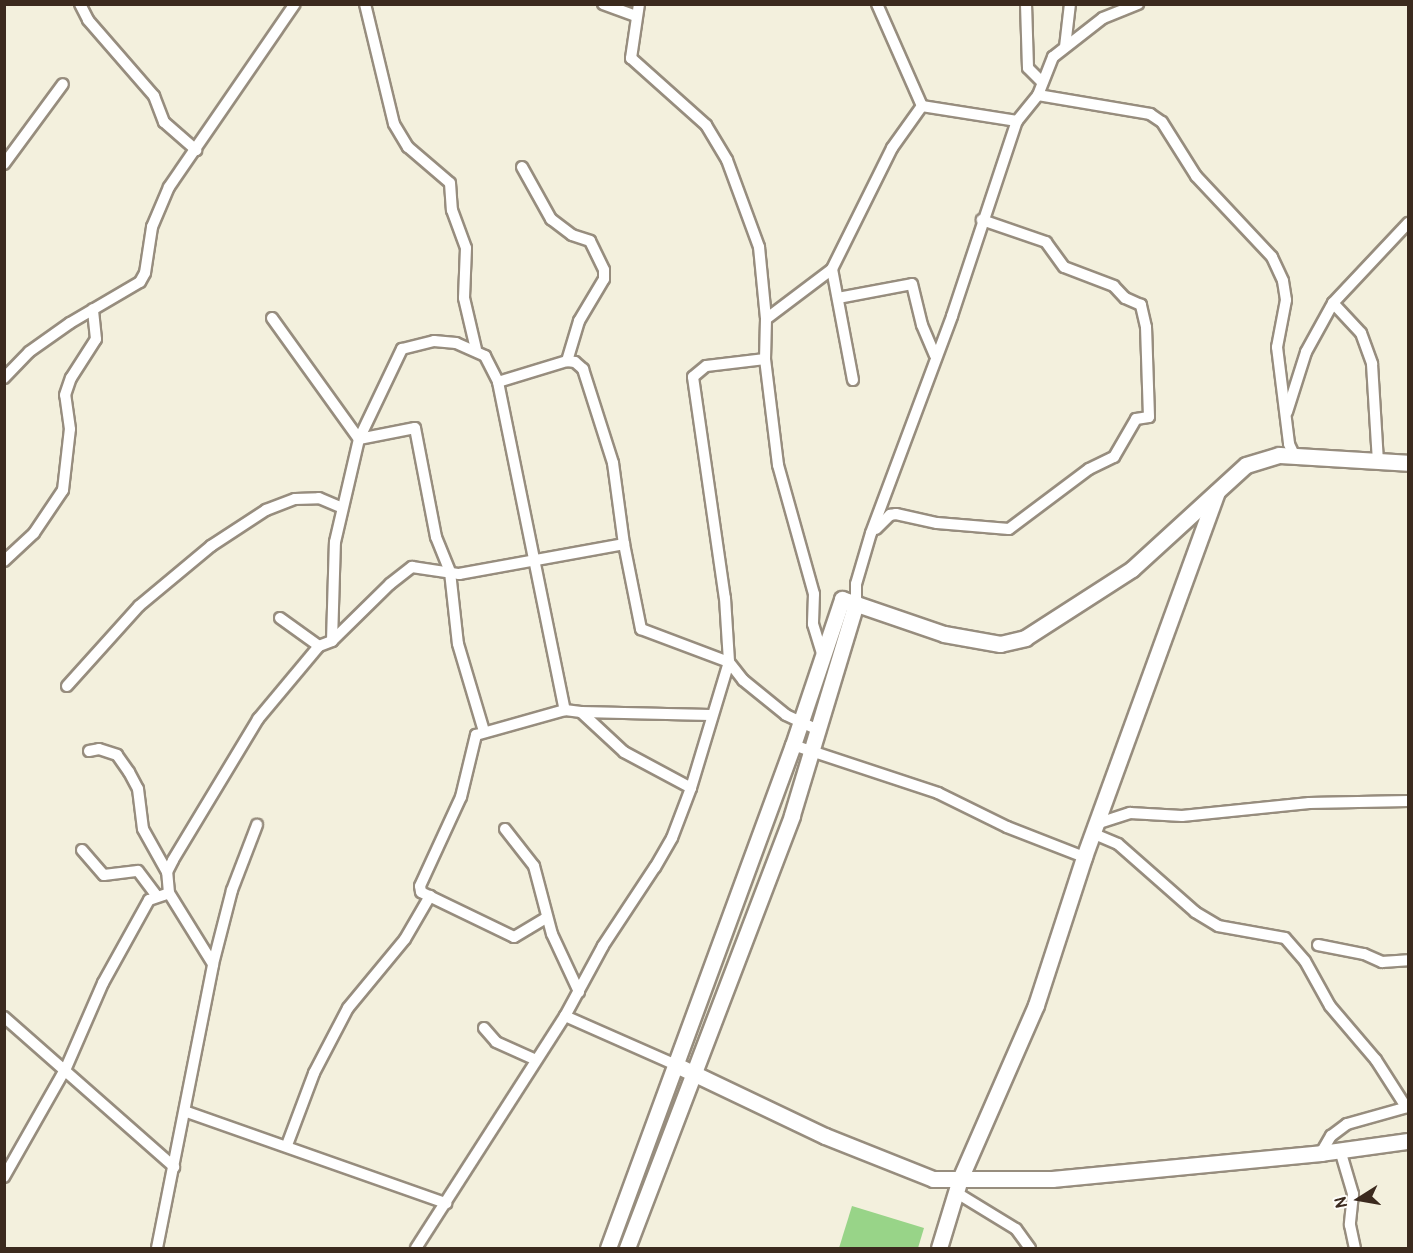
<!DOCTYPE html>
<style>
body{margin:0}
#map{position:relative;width:1413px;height:1253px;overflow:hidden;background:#f3f0dd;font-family:Pangolin,sans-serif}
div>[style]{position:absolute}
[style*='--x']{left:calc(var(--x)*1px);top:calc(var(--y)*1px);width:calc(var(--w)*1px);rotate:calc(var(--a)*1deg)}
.green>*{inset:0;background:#98d488}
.roads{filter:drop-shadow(2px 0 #978d7e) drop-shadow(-2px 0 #978d7e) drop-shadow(0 2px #978d7e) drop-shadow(0 -2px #978d7e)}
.street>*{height:10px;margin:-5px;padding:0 5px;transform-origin:5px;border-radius:5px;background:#fff}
.secondary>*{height:15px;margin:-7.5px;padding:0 7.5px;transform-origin:7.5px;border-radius:7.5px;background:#fff}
span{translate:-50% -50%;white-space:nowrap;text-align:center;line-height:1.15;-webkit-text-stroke:4.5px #fdfcf7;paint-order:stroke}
.frame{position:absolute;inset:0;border:6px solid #3b2a1e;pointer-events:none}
.north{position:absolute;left:1329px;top:1169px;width:60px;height:60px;-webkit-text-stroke:4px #fdfcf7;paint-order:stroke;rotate:259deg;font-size:16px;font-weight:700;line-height:24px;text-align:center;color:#3b2a1e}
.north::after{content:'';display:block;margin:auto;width:21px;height:27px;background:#3b2a1e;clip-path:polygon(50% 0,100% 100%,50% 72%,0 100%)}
</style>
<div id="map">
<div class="green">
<div style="clip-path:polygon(852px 1206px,924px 1228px,918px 1248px,839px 1248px)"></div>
</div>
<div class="roads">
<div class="street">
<div style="--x:80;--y:4;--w:18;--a:63"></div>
<div style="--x:88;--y:20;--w:101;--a:49"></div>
<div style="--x:154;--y:96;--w:28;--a:69"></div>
<div style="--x:164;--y:122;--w:43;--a:41.2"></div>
<div style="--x:365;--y:4;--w:123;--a:76.4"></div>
<div style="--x:394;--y:124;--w:27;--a:59"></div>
<div style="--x:408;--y:147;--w:55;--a:40.6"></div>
<div style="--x:450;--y:183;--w:27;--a:86"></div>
<div style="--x:452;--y:210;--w:40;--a:69.8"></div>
<div style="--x:466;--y:248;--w:50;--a:92.3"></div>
<div style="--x:464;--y:298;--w:52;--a:76.8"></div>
<div style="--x:603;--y:4;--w:35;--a:20"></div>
<div style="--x:639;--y:4;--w:55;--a:98.4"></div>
<div style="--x:631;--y:58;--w:101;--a:41.8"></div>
<div style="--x:706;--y:125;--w:41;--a:59"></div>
<div style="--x:727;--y:160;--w:93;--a:69.8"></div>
<div style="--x:759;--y:247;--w:72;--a:84.4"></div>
<div style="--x:766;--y:319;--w:83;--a:-37.1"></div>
<div style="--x:832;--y:269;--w:135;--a:-63.6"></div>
<div style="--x:892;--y:148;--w:52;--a:-54.5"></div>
<div style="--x:877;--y:4;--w:111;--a:66.2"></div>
<div style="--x:922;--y:106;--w:96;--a:9"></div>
<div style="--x:1026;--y:4;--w:64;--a:88.2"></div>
<div style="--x:1028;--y:68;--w:18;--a:45"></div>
<div style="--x:1065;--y:47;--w:43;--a:-83.4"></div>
<div style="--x:1038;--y:95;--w:114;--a:9.6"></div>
<div style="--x:1150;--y:114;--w:14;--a:34"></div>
<div style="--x:1162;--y:122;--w:64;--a:57.8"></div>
<div style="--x:1196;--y:176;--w:111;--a:46.8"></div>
<div style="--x:1272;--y:257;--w:26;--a:65"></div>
<div style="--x:1283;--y:281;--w:19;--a:81"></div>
<div style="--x:1286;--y:300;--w:48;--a:100.8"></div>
<div style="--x:1277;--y:347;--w:98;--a:82.9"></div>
<div style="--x:1289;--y:444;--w:14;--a:65"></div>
<div style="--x:4;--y:164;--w:99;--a:-53.6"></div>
<div style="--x:522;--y:167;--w:60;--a:60.9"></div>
<div style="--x:551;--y:219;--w:26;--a:37"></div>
<div style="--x:572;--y:235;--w:19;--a:18"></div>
<div style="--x:590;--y:241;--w:32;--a:64"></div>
<div style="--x:604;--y:270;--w:9;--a:90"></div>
<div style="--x:604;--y:279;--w:49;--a:120.8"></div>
<div style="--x:579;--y:321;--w:42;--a:106.7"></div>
<div style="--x:832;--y:269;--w:113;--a:79.3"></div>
<div style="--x:838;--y:298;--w:75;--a:-10.7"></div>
<div style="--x:912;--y:284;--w:42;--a:76.3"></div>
<div style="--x:922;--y:325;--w:33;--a:67"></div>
<div style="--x:1333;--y:303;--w:41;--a:47"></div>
<div style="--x:1361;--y:333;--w:33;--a:70"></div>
<div style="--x:1372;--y:364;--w:97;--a:86.5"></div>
<div style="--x:272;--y:318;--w:149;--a:54.3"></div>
<div style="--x:359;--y:439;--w:100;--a:-64.5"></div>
<div style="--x:402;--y:349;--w:33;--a:-14"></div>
<div style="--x:434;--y:341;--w:22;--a:5"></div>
<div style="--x:456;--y:343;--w:32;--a:24"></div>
<div style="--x:485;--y:356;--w:29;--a:63"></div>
<div style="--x:498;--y:382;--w:335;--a:78.5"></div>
<div style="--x:565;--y:710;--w:16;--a:7"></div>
<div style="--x:581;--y:712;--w:59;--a:42.9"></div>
<div style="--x:624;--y:752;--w:76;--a:28.2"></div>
<div style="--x:691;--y:788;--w:53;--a:110.8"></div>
<div style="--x:672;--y:838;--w:34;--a:120"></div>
<div style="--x:655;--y:867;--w:95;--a:123.4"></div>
<div style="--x:603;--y:946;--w:80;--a:118.5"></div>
<div style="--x:565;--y:1016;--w:276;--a:122.7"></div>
<div style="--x:766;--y:319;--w:40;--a:91.4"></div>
<div style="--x:765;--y:359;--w:107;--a:83"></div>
<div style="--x:778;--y:465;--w:134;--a:74.4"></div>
<div style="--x:814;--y:594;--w:30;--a:92"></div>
<div style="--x:813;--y:624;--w:34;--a:73"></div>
<div style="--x:765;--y:359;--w:59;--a:173.2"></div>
<div style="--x:706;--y:366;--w:17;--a:140"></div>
<div style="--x:693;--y:377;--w:223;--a:81.8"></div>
<div style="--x:725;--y:598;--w:64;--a:86.4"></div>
<div style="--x:729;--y:662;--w:23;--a:52"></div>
<div style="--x:743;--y:680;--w:55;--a:39.1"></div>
<div style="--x:786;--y:715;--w:33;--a:25"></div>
<div style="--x:4;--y:378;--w:36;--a:-46"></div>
<div style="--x:29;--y:352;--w:50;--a:-35.3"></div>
<div style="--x:70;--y:323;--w:81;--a:-30.4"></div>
<div style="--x:140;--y:282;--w:10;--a:-61"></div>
<div style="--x:145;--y:273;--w:47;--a:-81.3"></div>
<div style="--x:152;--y:227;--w:43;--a:-67"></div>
<div style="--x:169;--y:187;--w:222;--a:-55.5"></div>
<div style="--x:498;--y:382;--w:72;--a:-16.9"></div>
<div style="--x:567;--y:361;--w:8;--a:7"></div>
<div style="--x:575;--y:362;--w:11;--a:41"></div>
<div style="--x:583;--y:369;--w:99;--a:72.3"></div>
<div style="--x:613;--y:463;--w:82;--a:82.3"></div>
<div style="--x:1287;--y:412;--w:63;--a:-72.4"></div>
<div style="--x:1306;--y:352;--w:56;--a:-61.1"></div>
<div style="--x:1333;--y:303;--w:110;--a:-46.8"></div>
<div style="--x:876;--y:529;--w:20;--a:-45"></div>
<div style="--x:890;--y:515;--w:6;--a:-9"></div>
<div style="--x:896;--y:514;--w:42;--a:12.4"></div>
<div style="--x:937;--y:523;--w:72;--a:4.8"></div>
<div style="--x:1009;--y:529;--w:100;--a:-36.9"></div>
<div style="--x:1089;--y:469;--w:28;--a:-26"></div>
<div style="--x:1114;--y:457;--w:44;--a:-59.9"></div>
<div style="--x:1136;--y:419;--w:13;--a:-9"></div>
<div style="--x:1149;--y:417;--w:90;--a:-91.9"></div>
<div style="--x:1146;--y:327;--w:23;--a:-103"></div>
<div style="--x:1141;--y:305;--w:17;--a:-156"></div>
<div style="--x:1125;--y:298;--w:16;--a:-133"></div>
<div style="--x:1114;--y:286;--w:53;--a:-159.2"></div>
<div style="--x:1064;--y:267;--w:31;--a:-126"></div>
<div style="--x:1046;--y:242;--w:68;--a:-161"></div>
<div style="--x:4;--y:561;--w:41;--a:-43"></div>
<div style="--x:34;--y:533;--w:52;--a:-56"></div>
<div style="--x:63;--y:490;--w:61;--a:-83.5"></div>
<div style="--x:70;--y:429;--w:34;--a:-98"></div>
<div style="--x:65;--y:395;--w:18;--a:-71"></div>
<div style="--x:71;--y:378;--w:46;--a:-57.3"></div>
<div style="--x:96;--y:339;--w:30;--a:-96"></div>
<div style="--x:856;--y:603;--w:19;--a:-90"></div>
<div style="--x:856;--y:584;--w:53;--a:-73.6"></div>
<div style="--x:871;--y:533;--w:232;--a:-69.5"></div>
<div style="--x:952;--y:316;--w:206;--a:-71.6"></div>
<div style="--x:1017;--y:121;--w:33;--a:-51"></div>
<div style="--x:1038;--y:95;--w:41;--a:-68.5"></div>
<div style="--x:1053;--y:57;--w:63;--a:-38"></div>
<div style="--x:1103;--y:18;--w:38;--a:-22"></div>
<div style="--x:280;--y:618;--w:48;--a:35.7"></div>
<div style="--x:319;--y:646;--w:14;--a:-21"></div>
<div style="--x:332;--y:641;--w:99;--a:-88.3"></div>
<div style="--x:335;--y:542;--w:106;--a:-76.9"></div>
<div style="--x:359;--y:439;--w:57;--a:-11.1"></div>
<div style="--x:415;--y:428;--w:111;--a:79.1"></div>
<div style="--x:436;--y:537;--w:38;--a:68"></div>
<div style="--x:450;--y:572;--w:72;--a:83.7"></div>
<div style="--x:458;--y:644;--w:91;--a:73.4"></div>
<div style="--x:332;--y:641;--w:81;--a:-44.5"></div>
<div style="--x:390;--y:584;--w:28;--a:-38"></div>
<div style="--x:412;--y:567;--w:48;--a:8.5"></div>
<div style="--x:459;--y:574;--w:168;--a:-10.3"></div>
<div style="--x:624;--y:544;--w:87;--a:78.7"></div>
<div style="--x:641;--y:629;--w:94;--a:20.6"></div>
<div style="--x:729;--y:662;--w:132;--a:106.8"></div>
<div style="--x:67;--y:686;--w:108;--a:-48"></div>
<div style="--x:139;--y:606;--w:94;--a:-39.8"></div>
<div style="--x:211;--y:546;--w:66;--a:-33.2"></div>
<div style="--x:266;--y:510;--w:31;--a:-21"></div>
<div style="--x:295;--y:499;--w:24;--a:-2"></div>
<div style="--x:319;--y:498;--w:25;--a:23"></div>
<div style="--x:581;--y:712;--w:129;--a:1.3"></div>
<div style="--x:793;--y:745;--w:153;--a:18.3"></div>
<div style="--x:938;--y:793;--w:77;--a:26.2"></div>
<div style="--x:1007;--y:827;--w:83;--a:21.3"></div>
<div style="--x:89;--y:751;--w:10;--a:-11"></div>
<div style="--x:99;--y:749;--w:19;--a:18"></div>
<div style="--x:117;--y:755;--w:21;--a:55"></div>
<div style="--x:129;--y:772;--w:19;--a:62"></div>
<div style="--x:138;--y:789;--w:40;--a:82.9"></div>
<div style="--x:143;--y:829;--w:49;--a:60.8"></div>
<div style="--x:1096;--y:824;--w:36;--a:-18"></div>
<div style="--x:1130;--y:813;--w:52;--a:3.3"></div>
<div style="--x:1182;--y:816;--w:128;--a:-5.8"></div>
<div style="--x:1309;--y:803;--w:99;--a:-1.2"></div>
<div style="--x:505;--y:829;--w:47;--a:51.9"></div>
<div style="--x:534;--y:866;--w:70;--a:75.2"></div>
<div style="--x:552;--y:934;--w:64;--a:65"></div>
<div style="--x:1092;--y:833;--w:28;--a:23"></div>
<div style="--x:1118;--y:844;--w:103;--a:41.4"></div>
<div style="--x:1195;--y:912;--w:27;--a:31"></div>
<div style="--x:1218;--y:926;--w:68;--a:10.2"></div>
<div style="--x:1285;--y:938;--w:30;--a:49"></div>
<div style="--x:1305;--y:961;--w:51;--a:60.9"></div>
<div style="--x:1330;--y:1006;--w:71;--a:49.6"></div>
<div style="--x:1376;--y:1060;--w:56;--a:57.4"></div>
<div style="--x:82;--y:850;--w:33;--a:49"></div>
<div style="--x:104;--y:875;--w:34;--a:-7"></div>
<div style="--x:138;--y:871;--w:30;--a:53"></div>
<div style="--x:169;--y:893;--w:21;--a:-95"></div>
<div style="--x:167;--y:872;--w:13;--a:-63"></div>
<div style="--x:173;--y:860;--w:165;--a:-58.9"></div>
<div style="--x:258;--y:719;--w:95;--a:-50.1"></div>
<div style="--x:546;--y:918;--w:37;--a:149"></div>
<div style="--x:514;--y:937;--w:103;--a:-154.2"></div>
<div style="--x:421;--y:892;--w:6;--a:-99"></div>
<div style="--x:420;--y:886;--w:98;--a:-65.3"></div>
<div style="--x:461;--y:797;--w:64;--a:-76.4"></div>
<div style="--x:476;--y:735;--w:92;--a:-15.7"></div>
<div style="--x:1318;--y:945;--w:47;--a:11.1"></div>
<div style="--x:1364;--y:954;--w:20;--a:24"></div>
<div style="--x:1382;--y:962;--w:26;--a:-4"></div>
<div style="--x:565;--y:1016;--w:121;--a:23.8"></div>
<div style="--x:4;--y:1017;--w:227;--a:41.4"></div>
<div style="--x:484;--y:1028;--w:18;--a:49"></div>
<div style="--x:496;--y:1042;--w:44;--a:24.2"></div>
<div style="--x:187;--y:1112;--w:275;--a:19.4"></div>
<div style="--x:287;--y:1145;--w:77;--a:-69.4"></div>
<div style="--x:314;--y:1073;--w:73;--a:-62.4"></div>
<div style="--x:348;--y:1008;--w:89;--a:-50.4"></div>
<div style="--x:405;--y:939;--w:50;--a:-59.8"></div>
<div style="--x:1340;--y:1150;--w:46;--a:73.5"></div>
<div style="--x:1353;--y:1194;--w:31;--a:96"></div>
<div style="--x:1350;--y:1225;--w:24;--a:78"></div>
<div style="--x:1321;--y:1153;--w:20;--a:-60"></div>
<div style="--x:1331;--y:1136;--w:20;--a:-37"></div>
<div style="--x:1347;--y:1124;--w:63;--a:-15.6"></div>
<div style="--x:4;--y:1177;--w:125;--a:-60.4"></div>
<div style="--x:66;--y:1068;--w:93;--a:-66.5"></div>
<div style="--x:103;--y:983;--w:95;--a:-61"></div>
<div style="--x:149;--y:900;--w:21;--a:-19"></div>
<div style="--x:169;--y:893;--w:84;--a:58.2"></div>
<div style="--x:957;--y:1193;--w:69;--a:31.4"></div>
<div style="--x:1016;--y:1229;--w:24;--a:54"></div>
<div style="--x:157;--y:1248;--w:289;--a:-78.8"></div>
<div style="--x:213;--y:964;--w:76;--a:-75.6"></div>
<div style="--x:232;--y:890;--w:70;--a:-69"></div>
</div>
<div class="secondary">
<div style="--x:676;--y:1065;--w:165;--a:25.5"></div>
<div style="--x:825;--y:1136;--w:116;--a:21.7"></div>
<div style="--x:933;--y:1179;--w:119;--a:0"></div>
<div style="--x:1052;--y:1179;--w:270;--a:-5.5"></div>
<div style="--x:1321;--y:1153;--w:88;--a:-7.9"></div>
<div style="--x:608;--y:1248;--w:536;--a:-69.81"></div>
<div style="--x:793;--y:745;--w:154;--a:-71.4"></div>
<div style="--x:842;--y:599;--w:108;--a:18.9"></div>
<div style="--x:944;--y:634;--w:57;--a:10.1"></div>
<div style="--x:1000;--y:644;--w:26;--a:-13"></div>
<div style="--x:1025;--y:638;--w:127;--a:-32.8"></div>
<div style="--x:1132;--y:569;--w:154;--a:-42.4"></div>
<div style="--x:1246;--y:465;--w:34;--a:-17"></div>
<div style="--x:1279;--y:455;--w:129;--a:3.5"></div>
<div style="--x:627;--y:1248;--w:463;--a:-69.1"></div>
<div style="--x:792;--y:815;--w:221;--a:-73.2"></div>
<div style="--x:939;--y:1248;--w:72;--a:-73.1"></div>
<div style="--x:960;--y:1179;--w:190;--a:-66.4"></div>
<div style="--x:1036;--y:1005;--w:156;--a:-72"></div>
<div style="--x:1084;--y:857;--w:388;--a:-70"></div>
</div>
</div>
<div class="frame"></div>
<div class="north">N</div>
</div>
